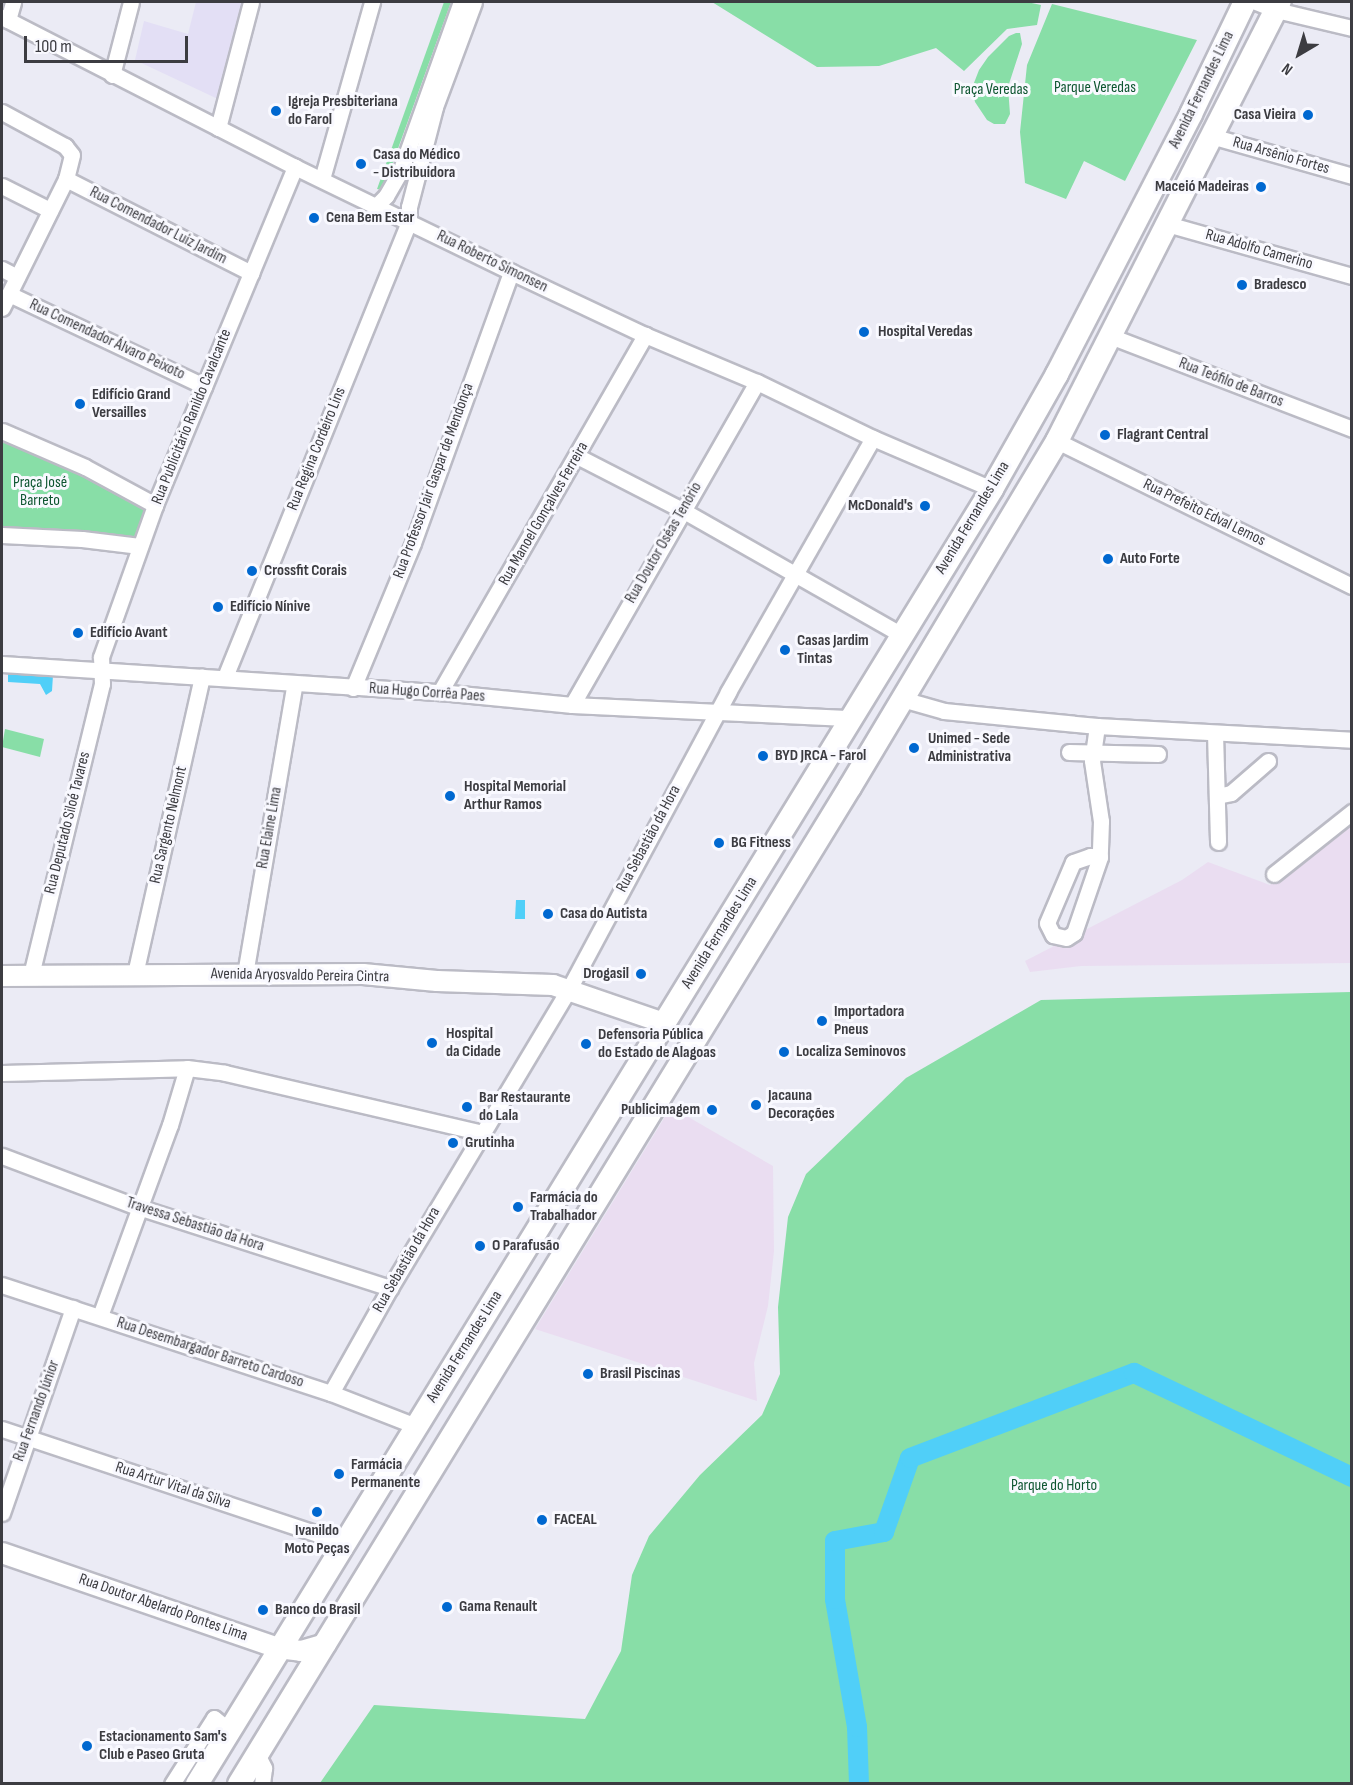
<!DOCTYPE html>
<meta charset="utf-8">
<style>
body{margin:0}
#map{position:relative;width:1353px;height:1785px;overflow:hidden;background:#ebebf5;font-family:"Sofia Sans Condensed",sans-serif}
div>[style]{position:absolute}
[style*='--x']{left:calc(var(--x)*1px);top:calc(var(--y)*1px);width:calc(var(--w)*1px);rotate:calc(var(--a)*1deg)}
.industrial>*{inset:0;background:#eaddf1}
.education>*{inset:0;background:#e3dff5}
.green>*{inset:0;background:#88dea7}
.water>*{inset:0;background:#50cff8}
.river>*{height:20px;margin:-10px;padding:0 10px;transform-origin:10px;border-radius:10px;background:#50cff8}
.roads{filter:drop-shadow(2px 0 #bbbbc5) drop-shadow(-2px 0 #bbbbc5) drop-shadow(0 2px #bbbbc5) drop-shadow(0 -2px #bbbbc5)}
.minor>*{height:15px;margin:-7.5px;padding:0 7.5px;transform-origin:7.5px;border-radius:7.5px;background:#fff}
.major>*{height:20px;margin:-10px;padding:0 10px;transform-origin:10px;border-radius:10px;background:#fff}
.highway>*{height:22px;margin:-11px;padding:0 11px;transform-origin:11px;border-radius:11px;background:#fff}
.dots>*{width:16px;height:16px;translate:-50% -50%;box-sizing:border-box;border:3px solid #f9f9ff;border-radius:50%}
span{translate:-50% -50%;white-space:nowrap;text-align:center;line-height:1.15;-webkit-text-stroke:6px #f9f9ff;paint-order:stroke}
.park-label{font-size:16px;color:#0e5631}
.street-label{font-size:16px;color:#3c3c41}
.poi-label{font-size:16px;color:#3c3c41;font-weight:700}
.left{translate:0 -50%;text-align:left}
.right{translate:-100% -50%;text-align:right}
.frame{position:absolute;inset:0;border:3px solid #3c3c41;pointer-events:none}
.north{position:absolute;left:1269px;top:24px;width:60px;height:60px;-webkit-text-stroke:4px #f9f9ff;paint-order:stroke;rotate:218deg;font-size:16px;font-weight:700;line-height:24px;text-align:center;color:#3c3c41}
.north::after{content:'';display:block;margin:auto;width:21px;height:27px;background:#3c3c41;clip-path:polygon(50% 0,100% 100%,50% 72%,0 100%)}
.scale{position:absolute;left:24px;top:36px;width:164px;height:27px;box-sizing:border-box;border:3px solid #3c3c41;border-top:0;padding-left:8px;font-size:18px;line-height:21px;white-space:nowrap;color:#3c3c41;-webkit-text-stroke:4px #f9f9ff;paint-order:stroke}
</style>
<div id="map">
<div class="industrial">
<div style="clip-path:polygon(1351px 823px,1351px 963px,1081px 966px,1030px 972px,1025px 961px,1182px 880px,1208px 862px,1270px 885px)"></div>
<div style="clip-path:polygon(671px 1107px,773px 1166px,774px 1251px,768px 1306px,754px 1363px,757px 1401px,535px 1329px)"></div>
</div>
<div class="education">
<div style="clip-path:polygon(196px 2px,248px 2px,220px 100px,135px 60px,144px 21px,188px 34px)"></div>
</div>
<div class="green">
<div style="clip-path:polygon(444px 2px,451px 2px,383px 190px,377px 189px)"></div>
<div style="clip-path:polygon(712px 2px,1027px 2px,1041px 5px,1037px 25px,1007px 29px,964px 71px,936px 48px,879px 66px,817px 67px)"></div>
<div style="clip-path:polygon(1052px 4px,1197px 40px,1125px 181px,1084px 161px,1066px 199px,1025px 183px,1020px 132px,1027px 65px)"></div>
<div style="clip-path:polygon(1016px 33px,1020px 33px,1022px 44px,1008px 87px,1010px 114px,1005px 124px,994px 124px,987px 120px,975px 102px,972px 88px,979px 70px,988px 57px,1009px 36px)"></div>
<div style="clip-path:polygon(2px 438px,157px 506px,143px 539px,2px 528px)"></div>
<div style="clip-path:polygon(5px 729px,44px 739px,40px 757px,2px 747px)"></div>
<div style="clip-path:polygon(1351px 992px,1351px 1783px,320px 1783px,374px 1705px,585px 1719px,621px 1651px,632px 1575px,649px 1536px,700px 1475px,762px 1415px,780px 1374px,778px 1307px,788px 1217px,806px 1174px,906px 1078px,1041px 1000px)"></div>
</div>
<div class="water">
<div style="clip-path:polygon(8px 673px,53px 675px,52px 691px,46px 695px,40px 684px,8px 682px)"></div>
<div style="clip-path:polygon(516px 900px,525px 900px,525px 919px,515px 919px)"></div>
</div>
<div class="river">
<div style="--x:859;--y:1784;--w:57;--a:-92"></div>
<div style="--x:857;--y:1727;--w:130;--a:-99.8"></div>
<div style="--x:835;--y:1599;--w:58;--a:-90"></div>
<div style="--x:835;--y:1541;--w:50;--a:-10.4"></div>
<div style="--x:884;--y:1532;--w:78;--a:-70.6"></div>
<div style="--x:910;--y:1458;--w:240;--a:-20.8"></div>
<div style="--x:1134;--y:1373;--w:242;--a:25.5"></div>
</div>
<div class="roads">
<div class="minor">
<div style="--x:1256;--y:2;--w:22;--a:22"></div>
<div style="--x:1276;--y:10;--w:78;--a:13.3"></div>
<div style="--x:2;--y:17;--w:329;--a:27.1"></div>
<div style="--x:295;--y:167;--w:240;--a:25.9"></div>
<div style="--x:511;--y:272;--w:148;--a:25.2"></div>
<div style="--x:645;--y:335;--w:121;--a:22.8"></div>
<div style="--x:757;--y:382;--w:129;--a:25.8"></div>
<div style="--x:873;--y:438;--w:129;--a:23.2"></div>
<div style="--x:8;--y:20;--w:19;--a:-74"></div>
<div style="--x:112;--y:75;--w:75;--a:-75.4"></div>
<div style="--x:2;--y:112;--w:72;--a:28.4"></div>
<div style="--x:65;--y:146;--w:11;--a:52"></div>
<div style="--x:72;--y:155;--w:25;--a:104"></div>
<div style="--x:66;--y:179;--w:144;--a:116.4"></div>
<div style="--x:218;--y:128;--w:130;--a:-75.3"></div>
<div style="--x:1211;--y:136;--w:147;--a:15.8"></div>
<div style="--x:66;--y:179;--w:208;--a:26.9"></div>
<div style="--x:322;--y:179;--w:184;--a:-74.2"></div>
<div style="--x:2;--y:186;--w:54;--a:26.6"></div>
<div style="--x:377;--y:205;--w:13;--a:-45"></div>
<div style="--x:386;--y:196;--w:28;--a:-60"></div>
<div style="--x:400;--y:172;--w:181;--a:-70.3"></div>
<div style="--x:1167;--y:224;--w:192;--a:15.7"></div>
<div style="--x:2;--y:269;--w:17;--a:28"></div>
<div style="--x:9;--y:294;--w:216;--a:25.3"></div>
<div style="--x:1110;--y:336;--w:259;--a:21"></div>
<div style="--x:2;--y:431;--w:90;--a:23.4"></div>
<div style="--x:85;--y:467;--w:80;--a:28.5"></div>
<div style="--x:1057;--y:441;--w:329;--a:26.2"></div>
<div style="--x:577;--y:456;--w:118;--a:27.2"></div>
<div style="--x:682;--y:510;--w:253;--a:29.6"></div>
<div style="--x:2;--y:535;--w:80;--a:2.9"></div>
<div style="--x:82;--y:539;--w:58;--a:6.9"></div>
<div style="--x:2;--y:664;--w:439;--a:3.7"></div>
<div style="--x:440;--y:692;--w:133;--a:5.6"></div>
<div style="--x:572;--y:705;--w:280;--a:2.7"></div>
<div style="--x:225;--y:677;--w:492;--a:-68"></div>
<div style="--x:409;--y:221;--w:14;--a:-90"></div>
<div style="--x:409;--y:207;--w:103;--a:-75.4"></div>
<div style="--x:435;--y:107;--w:112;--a:-69.6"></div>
<div style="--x:353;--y:688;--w:157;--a:-67.5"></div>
<div style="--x:413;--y:543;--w:288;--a:-70.1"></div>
<div style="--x:440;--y:692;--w:412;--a:-60.1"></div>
<div style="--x:902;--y:699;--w:44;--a:15.9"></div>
<div style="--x:944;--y:711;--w:154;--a:5.6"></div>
<div style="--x:1097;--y:726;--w:255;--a:3.1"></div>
<div style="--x:572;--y:705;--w:372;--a:-60.2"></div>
<div style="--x:1097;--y:726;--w:35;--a:98"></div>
<div style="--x:1092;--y:761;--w:61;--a:81.5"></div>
<div style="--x:1101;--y:821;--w:36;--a:92"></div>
<div style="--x:1100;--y:857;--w:80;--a:108.9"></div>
<div style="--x:1074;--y:933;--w:9;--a:148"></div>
<div style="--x:1066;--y:938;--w:13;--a:-167"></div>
<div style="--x:1053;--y:935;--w:13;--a:-117"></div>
<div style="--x:1047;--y:923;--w:66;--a:-66.9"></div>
<div style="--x:1073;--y:862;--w:18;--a:-19"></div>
<div style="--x:1090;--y:856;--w:10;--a:6"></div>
<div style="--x:1215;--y:733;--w:109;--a:88.4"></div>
<div style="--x:1069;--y:752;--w:89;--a:1.3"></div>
<div style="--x:1217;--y:796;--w:14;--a:-12"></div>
<div style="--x:1231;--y:793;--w:49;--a:-40.9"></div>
<div style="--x:1274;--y:874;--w:100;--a:-38.5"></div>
<div style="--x:135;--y:974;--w:305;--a:-77.3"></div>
<div style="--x:245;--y:974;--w:295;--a:-80.3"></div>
<div style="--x:31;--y:975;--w:300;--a:-76.3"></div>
<div style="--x:102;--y:684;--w:27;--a:-92"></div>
<div style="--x:101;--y:657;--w:161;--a:-70.4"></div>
<div style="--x:155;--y:505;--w:366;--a:-67.5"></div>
<div style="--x:2;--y:1073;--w:185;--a:-1.5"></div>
<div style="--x:187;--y:1068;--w:38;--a:7"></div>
<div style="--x:225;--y:1073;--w:265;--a:13.1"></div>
<div style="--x:2;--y:1156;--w:145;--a:20.6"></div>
<div style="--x:138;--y:1207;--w:265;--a:17.8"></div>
<div style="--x:2;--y:1285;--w:346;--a:18.2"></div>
<div style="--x:331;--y:1393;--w:91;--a:21.2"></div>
<div style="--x:100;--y:1316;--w:203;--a:-69.9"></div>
<div style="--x:170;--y:1125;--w:59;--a:-73.4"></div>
<div style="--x:331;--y:1393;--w:120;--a:-60.7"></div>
<div style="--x:390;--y:1288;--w:348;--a:-59.1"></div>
<div style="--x:569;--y:989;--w:337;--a:-61.8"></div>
<div style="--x:728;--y:692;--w:292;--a:-60.3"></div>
<div style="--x:2;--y:1429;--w:360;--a:18.4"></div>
<div style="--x:2;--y:1513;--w:217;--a:-70.9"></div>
<div style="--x:257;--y:1754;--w:16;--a:63"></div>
<div style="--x:264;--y:1768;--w:16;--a:97"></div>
<div style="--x:172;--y:1784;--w:78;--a:-57.5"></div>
<div style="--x:214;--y:1718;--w:19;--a:39"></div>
</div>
<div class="major">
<div style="--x:2;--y:976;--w:361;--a:-0.3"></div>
<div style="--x:363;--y:974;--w:74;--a:5.4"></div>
<div style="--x:437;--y:981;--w:116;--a:2"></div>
<div style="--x:553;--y:985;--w:117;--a:18.9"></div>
<div style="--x:2;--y:1553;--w:292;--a:19"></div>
<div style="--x:278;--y:1648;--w:23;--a:7"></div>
<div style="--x:301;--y:1651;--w:26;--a:-16"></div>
</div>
<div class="highway">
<div style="--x:197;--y:1784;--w:1520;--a:-58.45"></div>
<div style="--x:992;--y:489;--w:132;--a:-60.5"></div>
<div style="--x:1057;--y:374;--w:292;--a:-62.7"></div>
<div style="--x:1191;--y:114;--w:124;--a:-64.3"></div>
<div style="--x:239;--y:1784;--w:1169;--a:-58.5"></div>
<div style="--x:850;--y:787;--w:403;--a:-59.1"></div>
<div style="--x:1057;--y:441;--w:492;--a:-63.1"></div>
</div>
</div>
<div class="dots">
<div style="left:276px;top:111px;background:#0068d0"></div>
<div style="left:1308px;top:115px;background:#0068d0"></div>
<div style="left:361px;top:164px;background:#0068d0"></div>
<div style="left:1261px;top:187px;background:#0068d0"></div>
<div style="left:314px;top:218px;background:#0068d0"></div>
<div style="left:1242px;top:285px;background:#0068d0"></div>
<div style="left:864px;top:332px;background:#0068d0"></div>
<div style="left:80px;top:404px;background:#0068d0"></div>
<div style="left:1105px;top:435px;background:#0068d0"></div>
<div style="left:925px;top:506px;background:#0068d0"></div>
<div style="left:1108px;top:559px;background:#0068d0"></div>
<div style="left:252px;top:571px;background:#0068d0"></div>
<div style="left:218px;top:607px;background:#0068d0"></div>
<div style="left:78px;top:633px;background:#0068d0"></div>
<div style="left:785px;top:650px;background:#0068d0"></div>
<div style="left:914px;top:748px;background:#0068d0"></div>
<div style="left:763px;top:756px;background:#0068d0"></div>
<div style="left:450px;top:796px;background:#0068d0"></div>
<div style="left:719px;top:843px;background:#0068d0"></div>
<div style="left:548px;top:914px;background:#0068d0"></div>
<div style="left:641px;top:974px;background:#0068d0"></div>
<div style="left:822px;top:1021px;background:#0068d0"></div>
<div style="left:432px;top:1043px;background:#0068d0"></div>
<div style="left:586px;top:1044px;background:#0068d0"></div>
<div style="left:784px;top:1052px;background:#0068d0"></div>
<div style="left:756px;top:1105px;background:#0068d0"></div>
<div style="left:467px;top:1107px;background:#0068d0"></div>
<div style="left:712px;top:1110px;background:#0068d0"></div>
<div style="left:453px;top:1143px;background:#0068d0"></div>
<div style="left:518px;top:1207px;background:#0068d0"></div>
<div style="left:480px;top:1246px;background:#0068d0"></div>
<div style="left:588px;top:1374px;background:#0068d0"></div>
<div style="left:339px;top:1474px;background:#0068d0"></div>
<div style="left:317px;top:1512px;background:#0068d0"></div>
<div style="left:542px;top:1520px;background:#0068d0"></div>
<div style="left:447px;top:1607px;background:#0068d0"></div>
<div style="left:263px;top:1610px;background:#0068d0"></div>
<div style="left:87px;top:1746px;background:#0068d0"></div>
</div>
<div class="park-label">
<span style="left:1095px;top:88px">Parque Veredas</span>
<span style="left:991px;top:90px">Praça Veredas</span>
<span style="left:40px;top:492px">Praça José<br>Barreto</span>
<span style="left:1054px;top:1486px">Parque do Horto</span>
</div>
<div class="street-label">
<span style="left:1202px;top:90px;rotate:-64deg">Avenida Fernandes Lima</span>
<span style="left:1281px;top:156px;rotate:16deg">Rua Arsênio Fortes</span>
<span style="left:158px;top:226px;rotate:27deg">Rua Comendador Luiz Jardim</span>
<span style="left:1259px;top:250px;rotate:16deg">Rua Adolfo Camerino</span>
<span style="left:492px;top:262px;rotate:26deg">Rua Roberto Simonsen</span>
<span style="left:107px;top:340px;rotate:25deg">Rua Comendador Álvaro Peixoto</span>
<span style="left:1231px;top:383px;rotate:21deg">Rua Teófilo de Barros</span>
<span style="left:192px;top:417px;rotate:-68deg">Rua Publicitário Ranildo Cavalcante</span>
<span style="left:317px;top:449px;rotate:-68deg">Rua Regina Cordeiro Lins</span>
<span style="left:434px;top:481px;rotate:-70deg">Rua Professor Jair Gaspar de Mendonça</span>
<span style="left:1204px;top:513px;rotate:26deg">Rua Prefeito Edval Lemos</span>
<span style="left:544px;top:514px;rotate:-60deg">Rua Manoel Gonçalves Ferreira</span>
<span style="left:973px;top:518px;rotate:-59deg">Avenida Fernandes Lima</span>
<span style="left:664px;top:543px;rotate:-60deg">Rua Doutor Oséas Tenório</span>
<span style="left:427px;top:693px;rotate:4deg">Rua Hugo Corrêa Paes</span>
<span style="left:68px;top:823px;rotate:-76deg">Rua Deputado Siloé Tavares</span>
<span style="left:169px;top:825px;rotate:-77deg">Rua Sargento Nelmont</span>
<span style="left:270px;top:828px;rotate:-80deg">Rua Elaine Lima</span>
<span style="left:649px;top:839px;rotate:-62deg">Rua Sebastião da Hora</span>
<span style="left:720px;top:933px;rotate:-58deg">Avenida Fernandes Lima</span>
<span style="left:300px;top:976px;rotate:1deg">Avenida Aryosvaldo Pereira Cintra</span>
<span style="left:195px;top:1225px;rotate:18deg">Travessa Sebastião da Hora</span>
<span style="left:407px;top:1260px;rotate:-60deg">Rua Sebastião da Hora</span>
<span style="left:465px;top:1347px;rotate:-58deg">Avenida Fernandes Lima</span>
<span style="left:210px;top:1353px;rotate:18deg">Rua Desembargador Barreto Cardoso</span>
<span style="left:37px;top:1411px;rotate:-70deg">Rua Fernando Júnior</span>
<span style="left:173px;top:1486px;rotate:18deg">Rua Artur Vital da Silva</span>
<span style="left:163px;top:1608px;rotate:19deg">Rua Doutor Abelardo Pontes Lima</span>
</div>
<div class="poi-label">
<span class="left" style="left:288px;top:111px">Igreja Presbiteriana<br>do Farol</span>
<span class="right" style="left:1296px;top:115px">Casa Vieira</span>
<span class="left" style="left:373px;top:164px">Casa do Médico<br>- Distribuidora</span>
<span class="right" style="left:1249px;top:187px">Maceió Madeiras</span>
<span class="left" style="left:326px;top:218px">Cena Bem Estar</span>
<span class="left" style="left:1254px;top:285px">Bradesco</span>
<span class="left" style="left:878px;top:332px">Hospital Veredas</span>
<span class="left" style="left:92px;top:404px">Edifício Grand<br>Versailles</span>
<span class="left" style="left:1117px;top:435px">Flagrant Central</span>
<span class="right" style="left:913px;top:506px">McDonald's</span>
<span class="left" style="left:1120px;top:559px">Auto Forte</span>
<span class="left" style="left:264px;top:571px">Crossfit Corais</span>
<span class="left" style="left:230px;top:607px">Edifício Nínive</span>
<span class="left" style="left:90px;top:633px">Edifício Avant</span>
<span class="left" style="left:797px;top:650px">Casas Jardim<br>Tintas</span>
<span class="left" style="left:928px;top:748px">Unimed - Sede<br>Administrativa</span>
<span class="left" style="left:775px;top:756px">BYD JRCA - Farol</span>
<span class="left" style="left:464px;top:796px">Hospital Memorial<br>Arthur Ramos</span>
<span class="left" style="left:731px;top:843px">BG Fitness</span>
<span class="left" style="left:560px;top:914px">Casa do Autista</span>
<span class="right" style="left:629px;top:974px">Drogasil</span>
<span class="left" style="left:834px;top:1021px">Importadora<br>Pneus</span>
<span class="left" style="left:446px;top:1043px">Hospital<br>da Cidade</span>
<span class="left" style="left:598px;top:1044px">Defensoria Pública<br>do Estado de Alagoas</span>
<span class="left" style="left:796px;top:1052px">Localiza Seminovos</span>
<span class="left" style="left:768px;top:1105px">Jacauna<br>Decorações</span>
<span class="left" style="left:479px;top:1107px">Bar Restaurante<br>do Lala</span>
<span class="right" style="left:700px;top:1110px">Publicimagem</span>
<span class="left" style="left:465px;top:1143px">Grutinha</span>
<span class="left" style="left:530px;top:1207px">Farmácia do<br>Trabalhador</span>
<span class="left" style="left:492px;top:1246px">O Parafusão</span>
<span class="left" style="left:600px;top:1374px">Brasil Piscinas</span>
<span class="left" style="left:351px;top:1474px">Farmácia<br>Permanente</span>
<span class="left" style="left:554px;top:1520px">FACEAL</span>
<span style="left:317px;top:1540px">Ivanildo<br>Moto Peças</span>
<span class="left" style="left:459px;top:1607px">Gama Renault</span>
<span class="left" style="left:275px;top:1610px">Banco do Brasil</span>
<span class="left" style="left:99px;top:1746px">Estacionamento Sam's<br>Club e Paseo Gruta</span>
</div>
<div class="frame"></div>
<div class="north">N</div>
<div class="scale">100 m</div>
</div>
